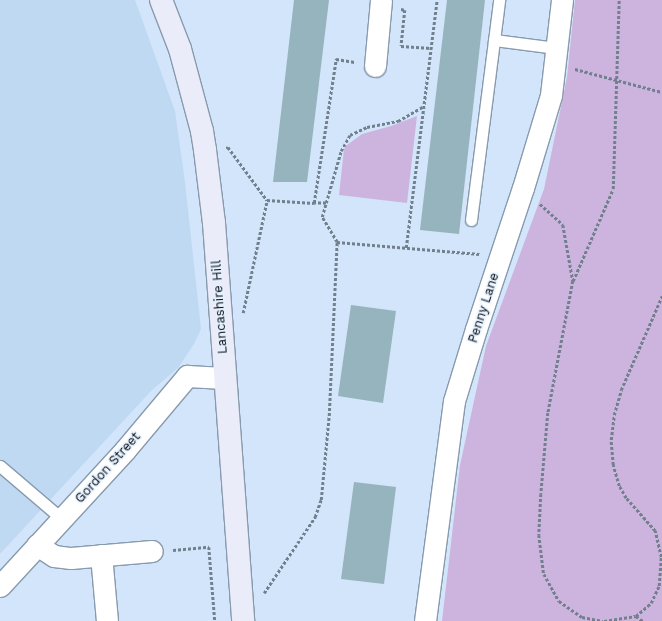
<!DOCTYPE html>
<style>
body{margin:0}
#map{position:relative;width:662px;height:621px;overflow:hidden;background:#d2e5fa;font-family:"Work Sans",sans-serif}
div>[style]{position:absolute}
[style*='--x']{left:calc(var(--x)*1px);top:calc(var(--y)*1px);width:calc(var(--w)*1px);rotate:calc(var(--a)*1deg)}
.built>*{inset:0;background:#c0d9f3}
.green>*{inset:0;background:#cdb4df}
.building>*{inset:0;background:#96b4bd}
.path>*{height:2.5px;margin-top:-1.25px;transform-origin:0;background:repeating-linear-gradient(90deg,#72808e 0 3px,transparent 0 5px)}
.roads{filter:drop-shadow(1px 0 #889aad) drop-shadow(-1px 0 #889aad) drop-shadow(0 1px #889aad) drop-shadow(0 -1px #889aad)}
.lane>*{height:11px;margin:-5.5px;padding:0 5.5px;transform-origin:5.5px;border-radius:5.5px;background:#fff}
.street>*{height:21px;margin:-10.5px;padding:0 10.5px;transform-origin:10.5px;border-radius:10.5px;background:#fff}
.secondary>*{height:22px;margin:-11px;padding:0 11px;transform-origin:11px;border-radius:11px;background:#ebecfa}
span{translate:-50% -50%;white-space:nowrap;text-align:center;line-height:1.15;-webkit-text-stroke:3px #e6f1fe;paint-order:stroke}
.street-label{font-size:13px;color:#091017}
</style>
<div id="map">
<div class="built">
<div style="clip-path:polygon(0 0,135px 0,175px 111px,185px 182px,201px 329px,194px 344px,178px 368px,152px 390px,0 554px)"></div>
</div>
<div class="green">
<div style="clip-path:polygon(575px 0,662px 0,662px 621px,442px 621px,460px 465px,486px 346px,544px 189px,567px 77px)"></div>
<div style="clip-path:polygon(417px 116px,407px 203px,339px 195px,344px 149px,347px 145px,362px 134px,391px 126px)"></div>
</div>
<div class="building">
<div style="clip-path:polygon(294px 0,329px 0,307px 182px,273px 182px)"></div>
<div style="clip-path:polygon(447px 0,485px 0,459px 234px,420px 230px)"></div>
<div style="clip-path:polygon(351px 305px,396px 311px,383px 403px,338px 396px)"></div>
<div style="clip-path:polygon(354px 482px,396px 487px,384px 584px,341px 579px)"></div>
</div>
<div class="path">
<div style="--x:401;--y:9;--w:4;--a:14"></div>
<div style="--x:405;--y:10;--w:36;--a:96"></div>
<div style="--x:401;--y:46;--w:30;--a:4"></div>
<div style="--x:575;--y:69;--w:90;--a:14.8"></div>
<div style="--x:226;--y:148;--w:2;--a:-27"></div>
<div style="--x:228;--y:147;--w:66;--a:53.7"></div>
<div style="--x:267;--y:200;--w:47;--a:3.7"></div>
<div style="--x:326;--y:203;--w:54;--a:-73.9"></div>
<div style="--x:341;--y:151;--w:18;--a:-61"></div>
<div style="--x:350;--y:135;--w:19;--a:-25"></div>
<div style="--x:367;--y:127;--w:32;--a:-11"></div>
<div style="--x:398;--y:121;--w:30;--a:-30"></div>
<div style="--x:540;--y:204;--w:31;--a:42"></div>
<div style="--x:563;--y:225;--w:57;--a:79.9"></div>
<div style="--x:573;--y:281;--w:134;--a:100.7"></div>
<div style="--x:548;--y:413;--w:81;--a:94.9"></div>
<div style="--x:541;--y:494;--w:41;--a:92.8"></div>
<div style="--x:539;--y:535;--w:39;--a:83"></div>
<div style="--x:544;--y:574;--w:31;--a:61"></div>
<div style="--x:559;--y:601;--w:28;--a:35"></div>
<div style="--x:582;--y:617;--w:21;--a:11"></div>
<div style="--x:337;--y:242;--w:143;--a:4.8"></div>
<div style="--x:406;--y:248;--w:250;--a:-82.9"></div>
<div style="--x:573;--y:281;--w:100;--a:-66.5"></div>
<div style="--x:613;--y:189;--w:189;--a:-88.2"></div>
<div style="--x:243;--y:313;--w:116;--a:-78"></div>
<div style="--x:173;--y:550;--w:36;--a:-5"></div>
<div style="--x:209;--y:547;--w:74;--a:85.4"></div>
<div style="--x:264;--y:593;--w:92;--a:-56.1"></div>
<div style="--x:315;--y:517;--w:18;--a:-71"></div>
<div style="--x:321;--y:500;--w:84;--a:-84.6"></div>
<div style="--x:329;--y:416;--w:174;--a:-87.4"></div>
<div style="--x:337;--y:242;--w:29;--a:-121"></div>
<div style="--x:322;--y:217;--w:15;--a:-74"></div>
<div style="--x:326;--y:203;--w:12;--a:180"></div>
<div style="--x:314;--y:203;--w:146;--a:-81.3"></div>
<div style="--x:336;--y:59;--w:19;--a:9"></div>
<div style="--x:636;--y:616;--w:9;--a:36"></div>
<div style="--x:604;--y:621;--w:32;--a:-9"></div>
<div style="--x:636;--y:616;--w:20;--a:-41"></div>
<div style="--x:651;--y:603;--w:19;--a:-65"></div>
<div style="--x:659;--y:586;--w:29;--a:-86"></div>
<div style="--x:661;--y:557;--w:27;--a:-103"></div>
<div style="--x:655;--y:531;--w:44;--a:-131.3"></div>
<div style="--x:626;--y:498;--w:14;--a:-120"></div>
<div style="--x:619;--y:486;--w:22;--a:-106"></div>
<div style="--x:613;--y:465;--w:25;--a:-95"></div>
<div style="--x:611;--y:440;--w:25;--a:-83"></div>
<div style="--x:614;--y:415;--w:26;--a:-74"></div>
<div style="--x:621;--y:390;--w:103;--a:-66.4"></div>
</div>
<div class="roads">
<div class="lane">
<div style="--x:494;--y:40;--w:63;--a:7.4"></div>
<div style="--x:471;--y:220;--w:222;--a:-82.7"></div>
<div style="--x:0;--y:466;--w:82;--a:40.5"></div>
</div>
<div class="street">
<div style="--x:375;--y:66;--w:66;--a:-84.8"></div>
<div style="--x:37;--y:545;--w:20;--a:33"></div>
<div style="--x:54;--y:556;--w:17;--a:7"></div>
<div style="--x:71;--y:558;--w:81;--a:-4.9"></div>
<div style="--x:101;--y:555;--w:66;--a:84.8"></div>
<div style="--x:0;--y:586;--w:185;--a:-47.4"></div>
<div style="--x:125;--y:450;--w:97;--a:-50"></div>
<div style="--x:187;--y:376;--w:37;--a:3"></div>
<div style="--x:425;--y:621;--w:222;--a:-82.5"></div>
<div style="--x:454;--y:401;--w:75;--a:-73"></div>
<div style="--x:476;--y:329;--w:149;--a:-71.6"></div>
<div style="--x:523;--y:188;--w:97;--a:-73.2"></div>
<div style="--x:551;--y:95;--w:96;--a:-83.4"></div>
</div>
<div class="secondary">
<div style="--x:161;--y:0;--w:53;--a:68.8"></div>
<div style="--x:180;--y:49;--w:85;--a:75"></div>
<div style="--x:202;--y:131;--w:19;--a:81"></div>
<div style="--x:205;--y:150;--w:74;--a:83"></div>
<div style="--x:214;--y:223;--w:399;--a:85.8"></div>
</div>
</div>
<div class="street-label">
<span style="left:220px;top:307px;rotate:-94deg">Lancashire Hill</span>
<span style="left:484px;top:308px;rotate:-72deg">Penny Lane</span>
<span style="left:108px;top:468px;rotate:-48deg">Gordon Street</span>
</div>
</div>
